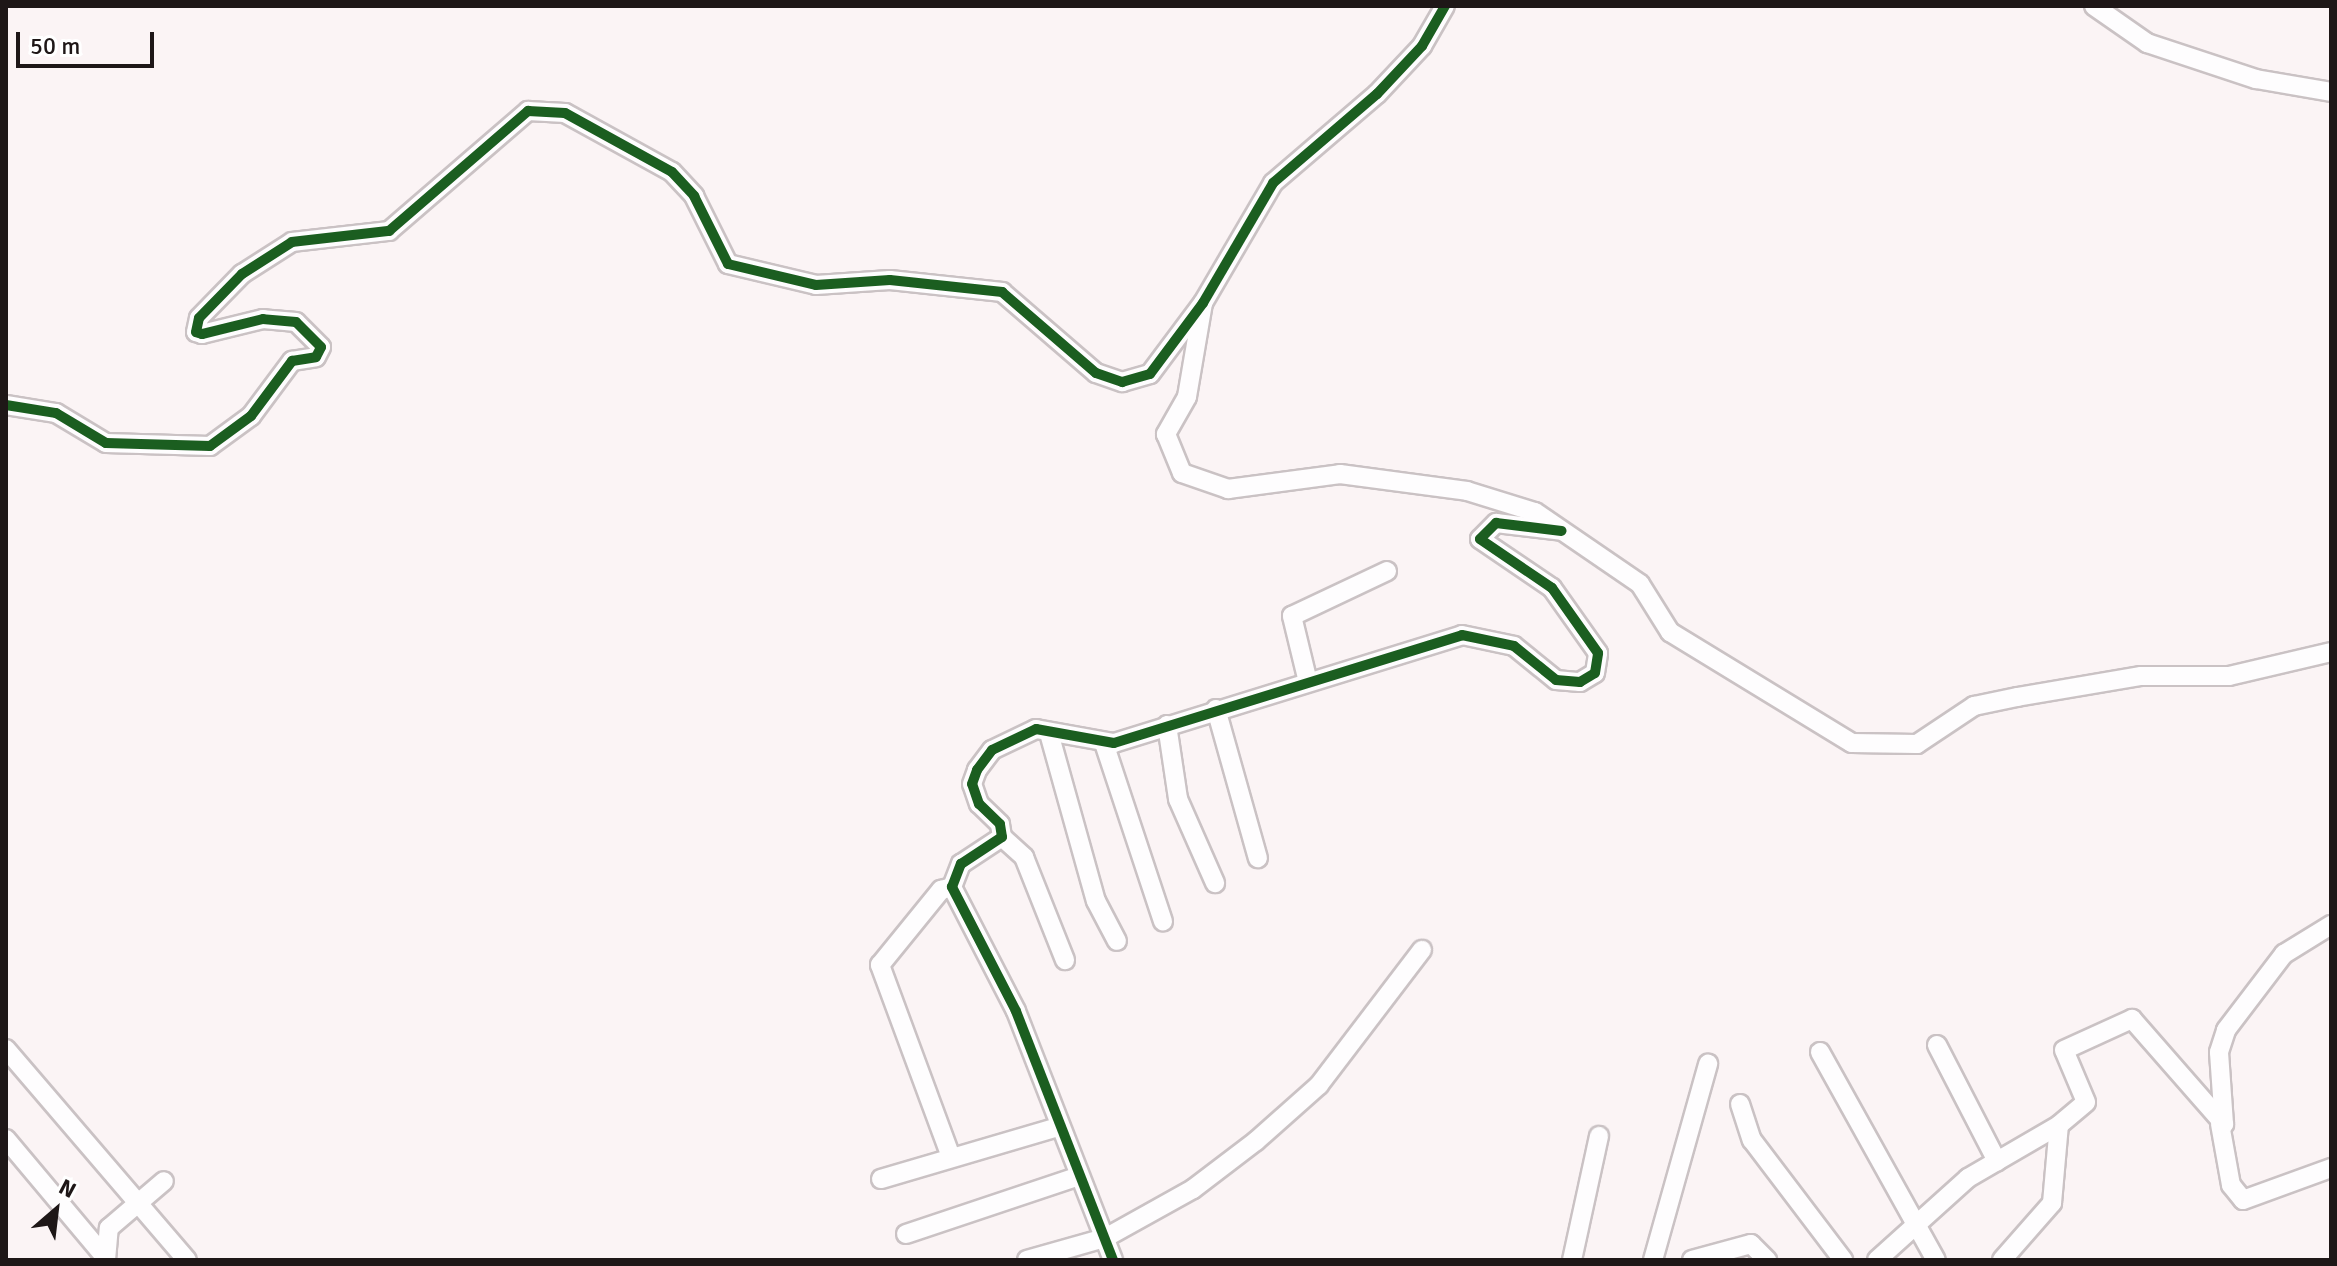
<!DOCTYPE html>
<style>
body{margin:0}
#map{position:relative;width:2337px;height:1266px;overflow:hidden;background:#fbf4f5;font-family:Signika,sans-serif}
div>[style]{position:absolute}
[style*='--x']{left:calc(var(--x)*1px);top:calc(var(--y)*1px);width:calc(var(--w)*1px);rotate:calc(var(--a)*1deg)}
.roads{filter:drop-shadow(2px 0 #cac2c4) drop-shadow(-2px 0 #cac2c4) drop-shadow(0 2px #cac2c4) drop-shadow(0 -2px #cac2c4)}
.street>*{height:18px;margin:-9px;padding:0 9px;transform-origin:9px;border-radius:9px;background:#fefdfe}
.cycleway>*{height:10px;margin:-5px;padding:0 5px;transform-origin:5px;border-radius:5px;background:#1b5e20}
span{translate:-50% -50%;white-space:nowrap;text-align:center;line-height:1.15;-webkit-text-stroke:8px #fff;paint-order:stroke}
.frame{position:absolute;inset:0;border:8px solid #1e1717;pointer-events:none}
.north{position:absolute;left:16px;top:1170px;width:80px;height:80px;-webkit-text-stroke:6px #fff;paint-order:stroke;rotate:28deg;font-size:22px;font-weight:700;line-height:32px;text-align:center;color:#1e1717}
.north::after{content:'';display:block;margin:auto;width:28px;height:36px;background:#1e1717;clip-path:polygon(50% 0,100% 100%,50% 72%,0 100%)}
.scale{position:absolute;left:16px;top:32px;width:138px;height:36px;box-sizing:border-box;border:4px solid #1e1717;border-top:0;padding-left:10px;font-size:24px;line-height:28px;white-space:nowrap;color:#1e1717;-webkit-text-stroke:6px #fff;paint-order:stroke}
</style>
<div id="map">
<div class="roads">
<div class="street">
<div style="--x:2094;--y:6;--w:65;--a:34.9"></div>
<div style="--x:2147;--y:43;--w:115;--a:18.3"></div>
<div style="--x:2256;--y:79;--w:76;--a:9.8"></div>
<div style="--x:1203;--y:303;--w:95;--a:99.7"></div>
<div style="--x:1187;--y:397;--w:43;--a:119.6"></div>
<div style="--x:1166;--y:434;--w:42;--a:67.7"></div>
<div style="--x:1182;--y:473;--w:49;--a:19.2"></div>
<div style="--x:1228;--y:489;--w:113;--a:-7.6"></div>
<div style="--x:1340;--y:474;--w:128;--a:7.6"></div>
<div style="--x:1467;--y:491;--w:71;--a:17.2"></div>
<div style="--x:1535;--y:512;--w:127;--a:34.4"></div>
<div style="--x:1640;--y:584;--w:57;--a:58"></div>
<div style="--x:1670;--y:632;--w:213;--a:31.4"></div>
<div style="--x:1852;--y:743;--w:65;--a:0.9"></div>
<div style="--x:1917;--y:744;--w:69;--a:-33.7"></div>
<div style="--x:1974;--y:706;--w:44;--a:-11.8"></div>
<div style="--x:2017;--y:697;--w:126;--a:-9.6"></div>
<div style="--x:2141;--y:676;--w:88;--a:0"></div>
<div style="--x:2229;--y:676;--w:105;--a:-13.2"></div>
<div style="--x:6;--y:405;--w:51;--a:9.1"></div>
<div style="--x:56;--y:413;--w:58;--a:31"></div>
<div style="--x:106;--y:443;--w:104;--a:1.7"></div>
<div style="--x:210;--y:446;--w:51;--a:-36.2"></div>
<div style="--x:251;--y:416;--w:69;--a:-53.3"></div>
<div style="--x:292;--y:361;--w:24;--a:-9"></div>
<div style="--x:316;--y:357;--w:11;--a:-63"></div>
<div style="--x:321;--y:347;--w:35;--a:-135"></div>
<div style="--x:296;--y:322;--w:33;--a:-175"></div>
<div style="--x:263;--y:319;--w:63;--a:166.2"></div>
<div style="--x:202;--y:334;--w:6;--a:-162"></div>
<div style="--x:196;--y:332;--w:14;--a:-78"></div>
<div style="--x:199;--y:318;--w:62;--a:-45.7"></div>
<div style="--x:242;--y:274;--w:59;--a:-32.6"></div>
<div style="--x:292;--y:242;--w:98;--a:-6.5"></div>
<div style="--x:389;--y:231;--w:184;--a:-40.8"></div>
<div style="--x:528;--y:111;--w:37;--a:3"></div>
<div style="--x:565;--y:113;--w:122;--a:28.9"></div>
<div style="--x:672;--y:172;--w:33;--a:47"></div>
<div style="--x:694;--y:196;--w:76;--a:63.4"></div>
<div style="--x:728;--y:264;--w:90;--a:13.4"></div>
<div style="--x:816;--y:285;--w:74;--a:-3.9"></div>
<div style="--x:890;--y:280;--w:113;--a:6.1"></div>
<div style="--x:1002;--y:292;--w:124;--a:40.8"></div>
<div style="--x:1096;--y:373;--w:28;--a:19"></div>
<div style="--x:1122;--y:382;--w:29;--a:-16"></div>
<div style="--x:1150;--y:374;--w:89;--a:-53.3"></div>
<div style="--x:1203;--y:303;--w:139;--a:-59.7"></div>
<div style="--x:1273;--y:183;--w:137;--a:-40.6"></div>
<div style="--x:1377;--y:94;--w:66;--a:-46.8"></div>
<div style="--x:1422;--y:46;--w:46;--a:-60.1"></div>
<div style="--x:1307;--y:678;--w:64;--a:-103.6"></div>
<div style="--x:1292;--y:616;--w:105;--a:-25.3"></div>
<div style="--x:1216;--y:709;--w:155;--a:74.3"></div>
<div style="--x:1167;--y:725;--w:75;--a:81.5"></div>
<div style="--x:1178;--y:799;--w:92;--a:66.2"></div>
<div style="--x:1049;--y:733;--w:174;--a:74.4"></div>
<div style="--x:1096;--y:901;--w:45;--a:62.3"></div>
<div style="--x:1104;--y:743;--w:188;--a:71.7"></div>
<div style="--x:1002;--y:837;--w:30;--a:42"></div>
<div style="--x:1024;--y:857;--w:111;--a:68.3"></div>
<div style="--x:1937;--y:1045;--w:131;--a:62.7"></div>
<div style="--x:6;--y:1049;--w:278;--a:49.4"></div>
<div style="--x:1820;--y:1052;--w:238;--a:60.9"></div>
<div style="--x:1740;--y:1104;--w:38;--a:72"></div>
<div style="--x:1752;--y:1140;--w:151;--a:52.8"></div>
<div style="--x:2220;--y:1124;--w:62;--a:79.8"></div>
<div style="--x:2231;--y:1185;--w:19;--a:51"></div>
<div style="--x:2243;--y:1200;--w:94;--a:-20"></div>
<div style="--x:6;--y:1139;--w:154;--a:50"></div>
<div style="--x:951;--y:1157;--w:205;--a:-110.3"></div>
<div style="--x:880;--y:965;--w:97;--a:-50.9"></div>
<div style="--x:941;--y:890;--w:11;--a:-15"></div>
<div style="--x:881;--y:1179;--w:184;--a:-16.4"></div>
<div style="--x:906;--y:1234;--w:182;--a:-18.5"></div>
<div style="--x:106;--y:1260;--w:32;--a:-85"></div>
<div style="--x:109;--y:1228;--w:72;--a:-40.5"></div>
<div style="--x:1027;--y:1260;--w:81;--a:-15.8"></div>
<div style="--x:1105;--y:1238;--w:101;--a:-29.1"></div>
<div style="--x:1193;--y:1189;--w:79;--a:-37.3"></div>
<div style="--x:1256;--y:1141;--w:84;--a:-41.6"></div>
<div style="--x:1319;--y:1085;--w:170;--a:-52.7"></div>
<div style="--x:1113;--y:1260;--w:267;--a:-111.3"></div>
<div style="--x:1016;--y:1011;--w:140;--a:-117.3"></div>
<div style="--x:952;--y:887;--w:25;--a:-69"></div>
<div style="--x:961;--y:864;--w:49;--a:-33.4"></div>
<div style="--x:1002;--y:837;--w:13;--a:-99"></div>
<div style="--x:1000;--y:824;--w:29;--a:-136"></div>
<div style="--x:979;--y:804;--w:21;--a:-109"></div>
<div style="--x:972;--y:784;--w:15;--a:-70"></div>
<div style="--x:977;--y:770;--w:25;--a:-53"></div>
<div style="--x:992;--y:750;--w:49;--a:-25.5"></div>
<div style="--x:1036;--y:729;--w:79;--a:10.2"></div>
<div style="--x:1114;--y:743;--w:364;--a:-17.2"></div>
<div style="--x:1462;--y:635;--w:53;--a:11.9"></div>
<div style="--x:1514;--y:646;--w:54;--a:39"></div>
<div style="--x:1556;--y:680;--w:24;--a:5"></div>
<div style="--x:1580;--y:682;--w:17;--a:-31"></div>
<div style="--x:1595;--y:673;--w:20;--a:-81"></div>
<div style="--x:1598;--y:653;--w:80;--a:-125.3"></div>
<div style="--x:1552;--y:588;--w:87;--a:-145.8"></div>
<div style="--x:1480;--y:539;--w:23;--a:-45"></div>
<div style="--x:1496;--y:523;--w:66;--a:6.9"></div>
<div style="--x:1572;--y:1260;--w:127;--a:-77.7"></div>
<div style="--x:1653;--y:1260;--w:204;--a:-74.3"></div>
<div style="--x:1692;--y:1260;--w:61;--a:-15.2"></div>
<div style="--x:1751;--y:1244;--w:23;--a:45"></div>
<div style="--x:1877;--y:1260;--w:122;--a:-42"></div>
<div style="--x:1968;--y:1178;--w:105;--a:-30.2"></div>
<div style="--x:2002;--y:1260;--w:76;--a:-48.7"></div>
<div style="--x:2052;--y:1203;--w:78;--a:-84.9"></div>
<div style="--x:2059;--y:1125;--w:35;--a:-40"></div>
<div style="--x:2086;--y:1102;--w:56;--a:-112.9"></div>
<div style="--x:2064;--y:1050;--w:75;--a:-24.5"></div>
<div style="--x:2132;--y:1019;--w:140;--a:48.8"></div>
<div style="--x:2224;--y:1124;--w:72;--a:-94"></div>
<div style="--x:2219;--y:1052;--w:23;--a:-72"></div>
<div style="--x:2226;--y:1030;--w:96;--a:-52.7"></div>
<div style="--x:2284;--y:954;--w:55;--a:-31.7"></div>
</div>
</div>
<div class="cycleway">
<div style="--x:6;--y:405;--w:51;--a:9.1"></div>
<div style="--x:56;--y:413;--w:58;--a:31"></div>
<div style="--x:106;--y:443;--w:104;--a:1.7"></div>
<div style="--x:210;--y:446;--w:51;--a:-36.2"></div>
<div style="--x:251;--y:416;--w:69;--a:-53.3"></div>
<div style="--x:292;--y:361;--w:24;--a:-9"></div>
<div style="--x:316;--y:357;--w:11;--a:-63"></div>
<div style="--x:321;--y:347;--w:35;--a:-135"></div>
<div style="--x:296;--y:322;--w:33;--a:-175"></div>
<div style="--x:263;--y:319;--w:63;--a:166.2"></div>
<div style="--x:202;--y:334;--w:6;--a:-162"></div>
<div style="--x:196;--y:332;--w:14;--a:-78"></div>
<div style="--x:199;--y:318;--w:62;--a:-45.7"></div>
<div style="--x:242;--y:274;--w:59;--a:-32.6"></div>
<div style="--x:292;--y:242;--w:98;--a:-6.5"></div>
<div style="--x:389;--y:231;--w:184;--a:-40.8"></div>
<div style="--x:528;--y:111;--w:37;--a:3"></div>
<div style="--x:565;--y:113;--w:122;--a:28.9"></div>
<div style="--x:672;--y:172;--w:33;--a:47"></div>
<div style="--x:694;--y:196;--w:76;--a:63.4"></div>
<div style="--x:728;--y:264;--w:90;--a:13.4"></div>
<div style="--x:816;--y:285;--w:74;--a:-3.9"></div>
<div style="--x:890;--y:280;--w:113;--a:6.1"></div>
<div style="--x:1002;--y:292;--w:124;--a:40.8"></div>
<div style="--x:1096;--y:373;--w:28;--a:19"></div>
<div style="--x:1122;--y:382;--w:29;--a:-16"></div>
<div style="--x:1150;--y:374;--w:89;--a:-53.3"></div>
<div style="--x:1203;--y:303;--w:139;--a:-59.7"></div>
<div style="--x:1273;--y:183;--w:137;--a:-40.6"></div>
<div style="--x:1377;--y:94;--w:66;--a:-46.8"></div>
<div style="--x:1422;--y:46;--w:46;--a:-60.1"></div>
<div style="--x:1113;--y:1260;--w:267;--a:-111.3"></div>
<div style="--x:1016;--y:1011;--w:140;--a:-117.3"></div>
<div style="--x:952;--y:887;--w:25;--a:-69"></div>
<div style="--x:961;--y:864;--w:49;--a:-33.4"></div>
<div style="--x:1002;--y:837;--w:13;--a:-99"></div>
<div style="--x:1000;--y:824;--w:29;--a:-136"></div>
<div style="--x:979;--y:804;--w:21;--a:-109"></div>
<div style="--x:972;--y:784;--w:15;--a:-70"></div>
<div style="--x:977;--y:770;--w:25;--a:-53"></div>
<div style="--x:992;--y:750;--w:49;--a:-25.5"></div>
<div style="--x:1036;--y:729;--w:79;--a:10.2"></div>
<div style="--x:1114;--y:743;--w:364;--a:-17.2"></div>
<div style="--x:1462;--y:635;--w:53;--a:11.9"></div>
<div style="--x:1514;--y:646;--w:54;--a:39"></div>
<div style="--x:1556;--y:680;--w:24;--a:5"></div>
<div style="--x:1580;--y:682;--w:17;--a:-31"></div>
<div style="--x:1595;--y:673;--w:20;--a:-81"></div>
<div style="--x:1598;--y:653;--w:80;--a:-125.3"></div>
<div style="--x:1552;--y:588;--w:87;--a:-145.8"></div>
<div style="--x:1480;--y:539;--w:23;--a:-45"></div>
<div style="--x:1496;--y:523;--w:66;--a:6.9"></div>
</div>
<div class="frame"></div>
<div class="north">N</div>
<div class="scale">50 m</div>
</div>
